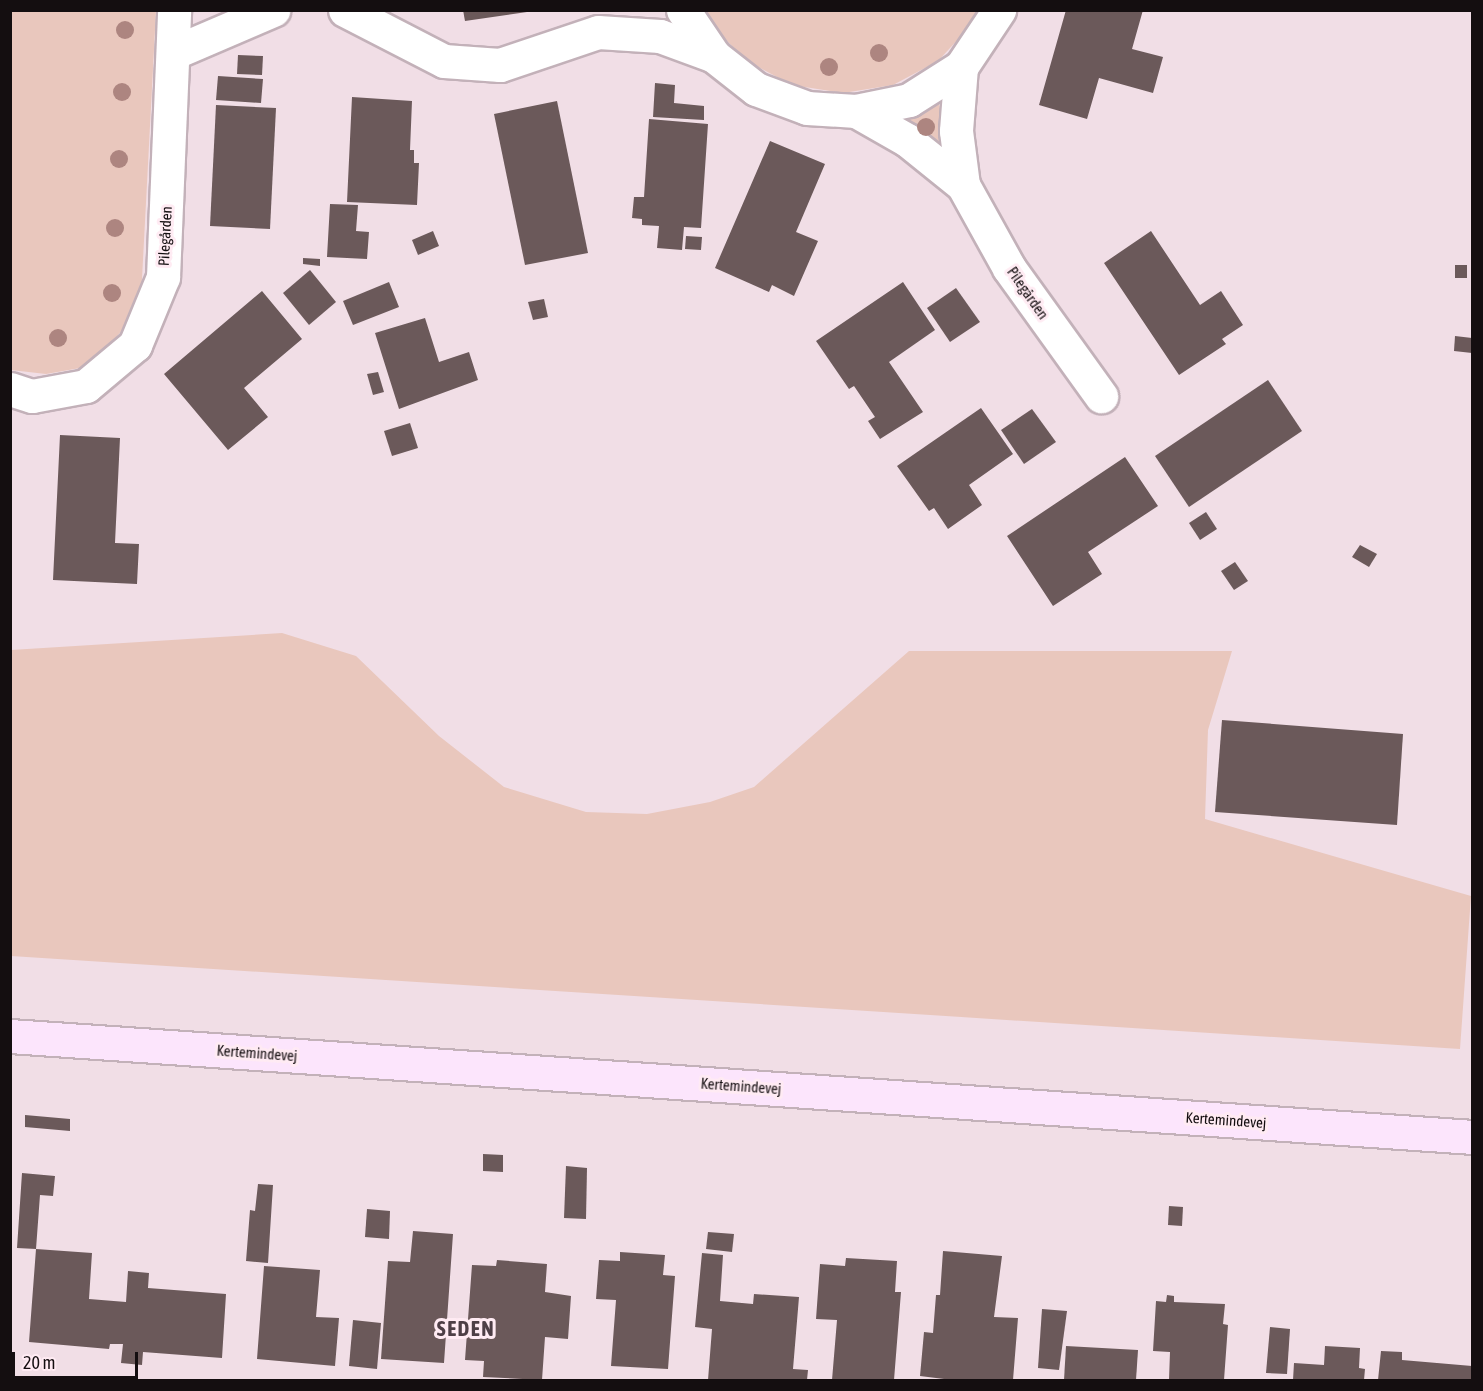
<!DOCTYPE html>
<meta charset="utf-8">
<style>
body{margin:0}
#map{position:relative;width:1483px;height:1391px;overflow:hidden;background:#f1dee6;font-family:"Asap Condensed",sans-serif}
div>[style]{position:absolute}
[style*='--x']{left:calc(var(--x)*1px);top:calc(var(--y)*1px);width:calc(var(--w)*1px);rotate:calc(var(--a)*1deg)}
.green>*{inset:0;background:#e9c7bd}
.building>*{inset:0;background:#6b595a}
.roads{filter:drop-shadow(2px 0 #c3b1b9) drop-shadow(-2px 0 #c3b1b9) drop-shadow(0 2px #c3b1b9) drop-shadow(0 -2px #c3b1b9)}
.street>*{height:33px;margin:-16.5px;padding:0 16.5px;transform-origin:16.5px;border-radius:16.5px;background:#fff}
.secondary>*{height:33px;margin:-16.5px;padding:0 16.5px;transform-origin:16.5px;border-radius:16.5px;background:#fce5fc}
.trees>*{width:18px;height:18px;margin:-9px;border-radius:50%;background:#ad8580}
span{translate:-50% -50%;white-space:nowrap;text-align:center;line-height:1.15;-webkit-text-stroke:6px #ffebf3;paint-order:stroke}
.street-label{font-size:15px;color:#140e10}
.district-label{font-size:21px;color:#4e3f46;font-weight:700;letter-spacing:1.5px}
.frame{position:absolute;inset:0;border:12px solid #140e10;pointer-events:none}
.scale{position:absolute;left:12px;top:1352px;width:126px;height:27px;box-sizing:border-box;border:3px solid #140e10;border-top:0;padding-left:8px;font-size:18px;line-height:21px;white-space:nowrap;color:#140e10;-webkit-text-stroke:4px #ffebf3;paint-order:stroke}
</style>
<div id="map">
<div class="green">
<div style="clip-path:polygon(10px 11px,156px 11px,141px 298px,128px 323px,109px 346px,80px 368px,46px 374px,11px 370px)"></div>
<div style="clip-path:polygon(704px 11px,980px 11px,975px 21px,938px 61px,893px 85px,843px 93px,792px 85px,747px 61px,712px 26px)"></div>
<div style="clip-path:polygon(939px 102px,948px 161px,902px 120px)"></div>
<div style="clip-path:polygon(282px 633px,356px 656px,439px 736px,504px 787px,586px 812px,647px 814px,710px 802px,754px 787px,909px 651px,1232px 651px,1208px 730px,1205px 819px,1471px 896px,1460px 1049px,11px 956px,11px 650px)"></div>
</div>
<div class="building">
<div style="clip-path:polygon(463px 10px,527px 10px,527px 12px,465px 21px)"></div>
<div style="clip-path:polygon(1066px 10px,1143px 10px,1132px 49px,1163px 57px,1153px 93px,1099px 78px,1087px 119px,1039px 105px)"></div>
<div style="clip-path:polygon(238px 55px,263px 56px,262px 75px,237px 74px)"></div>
<div style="clip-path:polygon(218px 76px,263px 79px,261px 103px,216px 100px)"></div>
<div style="clip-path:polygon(655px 83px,675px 85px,674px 103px,704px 106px,704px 120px,653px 117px)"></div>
<div style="clip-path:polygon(352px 97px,412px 101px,410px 150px,414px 150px,414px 163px,419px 163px,417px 205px,347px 202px)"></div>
<div style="clip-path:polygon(557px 101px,588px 253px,525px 265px,494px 114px)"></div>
<div style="clip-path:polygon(216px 105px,276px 108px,270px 229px,210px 226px)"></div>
<div style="clip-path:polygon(649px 119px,708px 124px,701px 228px,684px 227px,682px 250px,657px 248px,659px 226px,642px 225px,642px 219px,632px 218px,634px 197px,644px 197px)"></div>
<div style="clip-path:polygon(770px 141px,825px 164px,796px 232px,818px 241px,794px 296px,772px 285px,769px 292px,715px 268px)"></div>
<div style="clip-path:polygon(330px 204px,358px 205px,356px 231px,369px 232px,367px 259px,327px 257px)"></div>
<div style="clip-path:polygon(433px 231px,439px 246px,418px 255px,412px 240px)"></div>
<div style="clip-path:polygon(1151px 231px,1200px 305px,1221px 291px,1243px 325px,1222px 339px,1226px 344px,1179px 375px,1104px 263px)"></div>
<div style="clip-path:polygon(686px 236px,702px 237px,701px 250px,685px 249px)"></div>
<div style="clip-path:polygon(303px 258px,320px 259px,320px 266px,303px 264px)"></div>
<div style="clip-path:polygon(1455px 265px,1467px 265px,1467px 278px,1455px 278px)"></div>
<div style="clip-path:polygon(310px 270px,336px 302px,309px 325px,283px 293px)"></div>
<div style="clip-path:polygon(389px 282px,399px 307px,353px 325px,343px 301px)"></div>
<div style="clip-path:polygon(903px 282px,935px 330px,889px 362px,923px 412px,880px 439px,868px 421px,875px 417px,854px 386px,849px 389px,816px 341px)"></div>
<div style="clip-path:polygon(956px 288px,980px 322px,950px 342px,927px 308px)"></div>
<div style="clip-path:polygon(262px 291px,302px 339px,244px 388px,268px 417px,228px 450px,164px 374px)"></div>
<div style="clip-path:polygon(544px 299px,548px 317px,533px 320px,528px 302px)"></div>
<div style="clip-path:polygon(425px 318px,439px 362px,469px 352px,478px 380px,399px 409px,375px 333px)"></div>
<div style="clip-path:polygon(1455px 336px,1472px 338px,1472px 353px,1454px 351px)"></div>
<div style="clip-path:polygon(378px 372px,384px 392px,373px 395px,367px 374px)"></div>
<div style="clip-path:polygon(1268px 380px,1302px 431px,1189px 507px,1155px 456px)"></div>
<div style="clip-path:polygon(981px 408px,1013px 454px,969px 485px,982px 505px,948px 529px,934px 508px,929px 511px,897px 466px)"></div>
<div style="clip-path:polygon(1032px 409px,1056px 442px,1024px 464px,1001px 430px)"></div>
<div style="clip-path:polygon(410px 423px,418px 448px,392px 456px,384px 431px)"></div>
<div style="clip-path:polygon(60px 435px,120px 438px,115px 543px,139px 544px,137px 584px,53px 580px)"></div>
<div style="clip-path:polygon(1125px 457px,1158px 506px,1088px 552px,1102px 574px,1053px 606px,1007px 536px)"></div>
<div style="clip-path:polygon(1206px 512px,1217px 529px,1200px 540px,1189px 523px)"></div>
<div style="clip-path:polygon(1360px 545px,1377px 554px,1369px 567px,1352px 557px)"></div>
<div style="clip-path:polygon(1235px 562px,1248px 581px,1234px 590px,1221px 571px)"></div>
<div style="clip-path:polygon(1222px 720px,1403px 734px,1397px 825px,1215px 812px)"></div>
<div style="clip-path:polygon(25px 1115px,70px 1119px,70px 1131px,25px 1127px)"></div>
<div style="clip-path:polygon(483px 1154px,503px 1155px,503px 1172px,483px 1171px)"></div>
<div style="clip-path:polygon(566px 1166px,587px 1168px,586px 1219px,564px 1218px)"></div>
<div style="clip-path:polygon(22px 1173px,55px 1176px,53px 1196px,40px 1195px,36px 1249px,17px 1248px)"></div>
<div style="clip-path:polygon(258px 1184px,273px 1185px,268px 1263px,246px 1261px,250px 1210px,255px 1211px)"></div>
<div style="clip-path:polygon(1169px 1206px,1183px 1207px,1182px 1226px,1168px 1225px)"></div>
<div style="clip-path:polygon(367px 1209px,390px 1211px,389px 1239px,365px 1237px)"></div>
<div style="clip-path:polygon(413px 1231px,453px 1234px,444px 1363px,381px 1359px,388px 1261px,410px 1262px)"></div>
<div style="clip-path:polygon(708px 1232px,734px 1234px,732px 1252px,706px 1249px)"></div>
<div style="clip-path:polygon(36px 1249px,92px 1253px,89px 1299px,126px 1302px,128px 1271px,149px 1273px,148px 1288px,226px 1294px,222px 1358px,143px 1352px,142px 1365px,121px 1363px,123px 1344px,110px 1344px,109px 1349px,29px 1342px)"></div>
<div style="clip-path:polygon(943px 1251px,1002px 1256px,994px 1317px,1018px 1318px,1013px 1380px,952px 1380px,920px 1376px,924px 1332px,933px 1333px,936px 1295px,940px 1295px)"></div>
<div style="clip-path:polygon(620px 1252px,665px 1255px,663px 1275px,675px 1276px,668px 1369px,611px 1366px,616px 1300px,596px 1299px,599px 1260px,620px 1261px)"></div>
<div style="clip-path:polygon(702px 1253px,723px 1255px,720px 1301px,753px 1304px,754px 1294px,799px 1297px,793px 1369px,808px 1370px,807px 1380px,708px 1380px,712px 1329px,695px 1327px)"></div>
<div style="clip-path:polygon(846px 1258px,897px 1261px,895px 1292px,901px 1292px,894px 1380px,832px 1380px,837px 1320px,816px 1319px,820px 1264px,845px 1266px)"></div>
<div style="clip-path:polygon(497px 1260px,547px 1264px,545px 1292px,571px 1296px,568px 1339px,545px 1337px,542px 1380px,483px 1377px,484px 1361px,465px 1360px,472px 1265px,496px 1266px)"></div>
<div style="clip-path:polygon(264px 1266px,320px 1270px,316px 1317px,339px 1318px,335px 1366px,257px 1359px)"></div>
<div style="clip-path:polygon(1167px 1295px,1174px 1296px,1174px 1302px,1225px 1304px,1223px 1324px,1228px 1325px,1224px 1380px,1169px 1380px,1170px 1352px,1153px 1351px,1156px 1301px,1166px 1302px)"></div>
<div style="clip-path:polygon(1042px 1309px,1067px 1311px,1059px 1370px,1038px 1368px)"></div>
<div style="clip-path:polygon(353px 1320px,381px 1323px,377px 1369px,349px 1366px)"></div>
<div style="clip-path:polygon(1270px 1327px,1290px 1329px,1287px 1374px,1266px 1373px)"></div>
<div style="clip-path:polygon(1066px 1346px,1138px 1350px,1136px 1380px,1064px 1380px)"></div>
<div style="clip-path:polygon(1325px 1346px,1360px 1348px,1359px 1368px,1365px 1369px,1364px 1380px,1293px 1380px,1294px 1363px,1324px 1365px)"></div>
<div style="clip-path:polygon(1381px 1351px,1402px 1352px,1402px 1360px,1472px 1366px,1472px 1380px,1378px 1380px)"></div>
</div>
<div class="roads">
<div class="street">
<div style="--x:345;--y:10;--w:111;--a:27.3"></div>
<div style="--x:444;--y:61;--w:56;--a:4.1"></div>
<div style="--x:500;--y:65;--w:103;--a:-18.6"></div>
<div style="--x:598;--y:32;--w:62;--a:3.7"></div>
<div style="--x:660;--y:36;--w:58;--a:20.3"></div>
<div style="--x:683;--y:10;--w:55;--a:56"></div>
<div style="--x:714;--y:56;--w:53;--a:38.2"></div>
<div style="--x:756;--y:89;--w:54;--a:20.4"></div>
<div style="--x:807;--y:108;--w:49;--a:3.5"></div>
<div style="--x:856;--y:111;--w:54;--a:-11.7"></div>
<div style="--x:909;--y:100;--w:62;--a:-32.4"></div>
<div style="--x:961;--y:67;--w:69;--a:-56.3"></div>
<div style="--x:175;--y:52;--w:107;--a:-23.2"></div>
<div style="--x:961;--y:67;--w:64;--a:94.5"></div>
<div style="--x:956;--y:131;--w:54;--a:82.6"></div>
<div style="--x:963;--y:185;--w:95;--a:61"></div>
<div style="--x:1009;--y:268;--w:158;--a:54.3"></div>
<div style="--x:856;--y:111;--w:59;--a:29.6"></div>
<div style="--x:907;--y:140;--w:72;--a:38.8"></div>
<div style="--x:10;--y:389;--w:23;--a:18"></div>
<div style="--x:32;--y:396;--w:55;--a:-10.5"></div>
<div style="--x:86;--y:386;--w:64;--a:-39.9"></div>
<div style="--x:135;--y:345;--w:74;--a:-67.6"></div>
<div style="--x:163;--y:277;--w:267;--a:-87.6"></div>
</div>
<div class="secondary">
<div style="--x:10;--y:1036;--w:1465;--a:3.95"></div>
</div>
</div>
<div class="trees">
<div style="left:125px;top:30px"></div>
<div style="left:879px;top:53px"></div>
<div style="left:829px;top:67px"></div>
<div style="left:122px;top:92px"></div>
<div style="left:926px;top:127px"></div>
<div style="left:119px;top:159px"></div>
<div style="left:115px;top:228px"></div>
<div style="left:112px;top:293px"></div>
<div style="left:58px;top:338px"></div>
</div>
<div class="street-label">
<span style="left:165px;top:236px;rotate:-87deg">Pilegården</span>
<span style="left:1028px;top:293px;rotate:55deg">Pilegården</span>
<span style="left:257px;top:1053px;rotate:4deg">Kertemindevej</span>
<span style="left:741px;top:1086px;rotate:4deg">Kertemindevej</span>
<span style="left:1226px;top:1120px;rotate:4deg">Kertemindevej</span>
</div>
<div class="district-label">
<span style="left:466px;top:1328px">SEDEN</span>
</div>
<div class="frame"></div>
<div class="scale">20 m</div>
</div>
